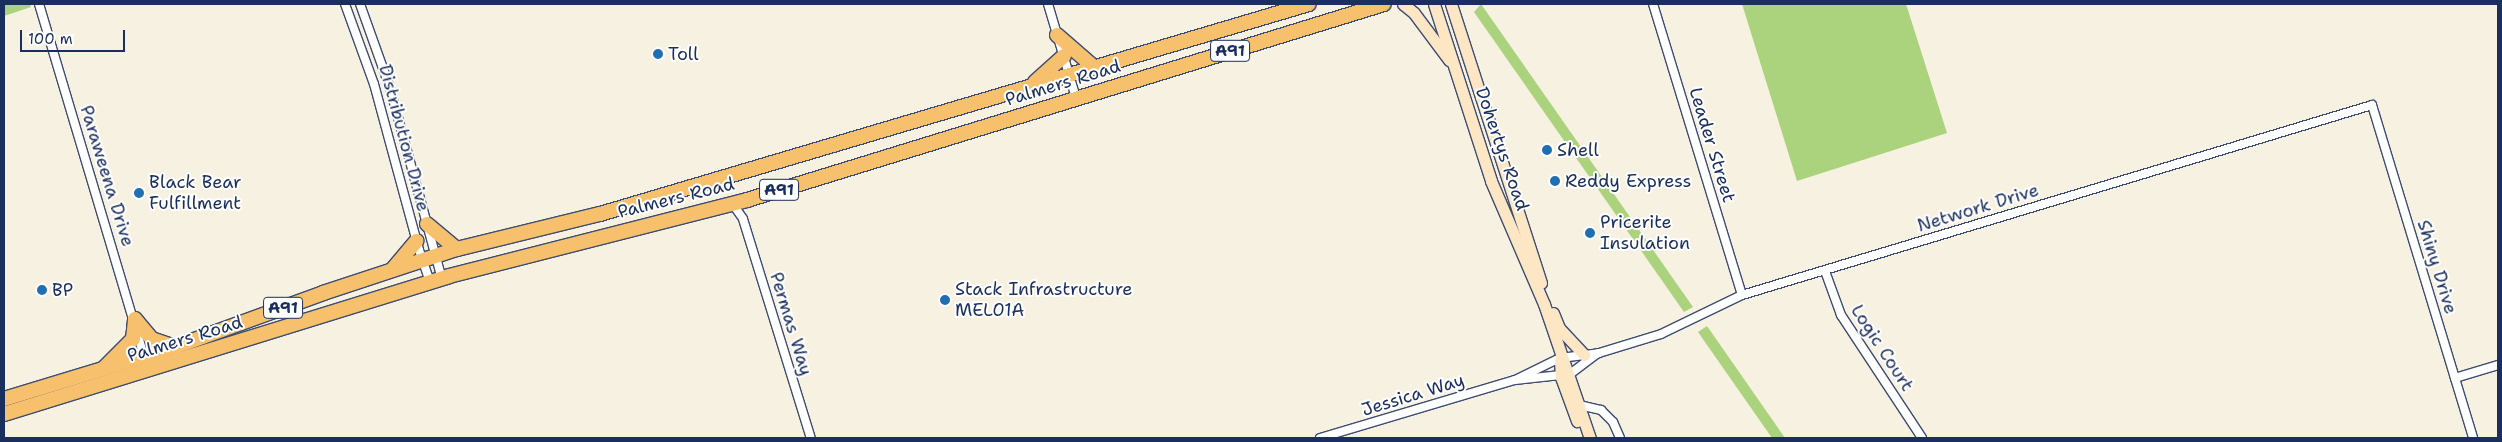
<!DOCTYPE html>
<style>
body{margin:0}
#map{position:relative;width:2502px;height:442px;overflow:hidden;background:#f7f1e1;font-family:"Shantell Sans",sans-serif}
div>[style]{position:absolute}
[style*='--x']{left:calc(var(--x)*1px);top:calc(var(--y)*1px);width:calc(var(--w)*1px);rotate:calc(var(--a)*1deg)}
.green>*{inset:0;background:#abd27c}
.roads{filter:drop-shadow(1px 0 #3c4c72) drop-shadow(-1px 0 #3c4c72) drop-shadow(0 1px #3c4c72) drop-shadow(0 -1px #3c4c72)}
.street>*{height:8px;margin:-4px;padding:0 4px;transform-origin:4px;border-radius:4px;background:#fff}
.secondary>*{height:11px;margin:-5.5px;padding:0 5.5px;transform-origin:5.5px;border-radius:5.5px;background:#fce6c4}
.highway>*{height:14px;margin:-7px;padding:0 7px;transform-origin:7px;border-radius:7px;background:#f7c06c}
.dots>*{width:14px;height:14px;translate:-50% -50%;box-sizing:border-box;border:2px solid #fff;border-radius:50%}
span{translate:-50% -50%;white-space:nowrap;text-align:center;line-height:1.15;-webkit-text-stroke:4px #fff;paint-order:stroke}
.shield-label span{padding:1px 4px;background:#fff;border:1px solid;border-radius:4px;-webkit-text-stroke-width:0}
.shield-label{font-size:16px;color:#1b2f5e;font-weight:700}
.poi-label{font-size:18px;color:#1b2f5e}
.left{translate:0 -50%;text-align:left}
.street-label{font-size:18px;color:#1b2f5e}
.frame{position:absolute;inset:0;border:5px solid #1b2f5e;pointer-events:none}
.scale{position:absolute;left:20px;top:30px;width:105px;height:22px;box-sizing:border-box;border:2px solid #1b2f5e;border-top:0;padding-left:6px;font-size:15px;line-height:18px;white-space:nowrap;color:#1b2f5e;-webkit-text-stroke:4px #fff;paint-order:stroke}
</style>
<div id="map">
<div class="green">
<div style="clip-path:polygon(4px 4px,30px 4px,31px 7px,4px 16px)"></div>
<div style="clip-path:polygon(1481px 4px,1693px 307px,1684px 312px,1474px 12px)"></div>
<div style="clip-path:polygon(1742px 4px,1906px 4px,1947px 133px,1797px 181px)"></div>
<div style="clip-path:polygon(1707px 326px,1785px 438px,1772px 438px,1698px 332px)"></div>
</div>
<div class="roads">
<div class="street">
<div style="--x:39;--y:4;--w:370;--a:73.4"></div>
<div style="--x:345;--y:4;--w:85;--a:70.1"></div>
<div style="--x:374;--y:84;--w:172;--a:74.8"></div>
<div style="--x:419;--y:250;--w:34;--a:71"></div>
<div style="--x:360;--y:4;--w:89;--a:70.3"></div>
<div style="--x:390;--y:88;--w:198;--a:74.8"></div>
<div style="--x:1048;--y:4;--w:98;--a:73.4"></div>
<div style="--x:1653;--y:4;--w:304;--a:73"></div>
<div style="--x:732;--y:203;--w:19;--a:55"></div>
<div style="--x:743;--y:219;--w:229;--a:72.8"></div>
<div style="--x:1825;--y:271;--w:47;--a:70"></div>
<div style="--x:1841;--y:315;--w:147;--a:56.6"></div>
<div style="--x:2455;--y:378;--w:45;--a:-16.8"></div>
<div style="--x:1515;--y:380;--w:50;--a:-26.1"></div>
<div style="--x:1560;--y:358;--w:39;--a:-7"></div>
<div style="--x:1599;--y:353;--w:65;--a:-17"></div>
<div style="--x:1661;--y:334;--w:90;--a:-25.7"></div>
<div style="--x:1742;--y:295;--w:658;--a:-16.78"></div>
<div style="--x:2372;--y:105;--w:348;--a:73.1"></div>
<div style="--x:1579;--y:405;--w:23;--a:13"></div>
<div style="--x:1601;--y:410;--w:17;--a:45"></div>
<div style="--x:1613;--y:422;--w:17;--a:66"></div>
<div style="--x:1320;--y:438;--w:203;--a:-16.6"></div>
<div style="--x:1515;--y:380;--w:55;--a:-6.2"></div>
<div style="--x:1570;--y:374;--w:34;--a:-37"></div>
</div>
<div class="secondary">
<div style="--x:1403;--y:4;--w:14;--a:39"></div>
<div style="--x:1414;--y:13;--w:59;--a:53.3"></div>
<div style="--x:1434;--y:4;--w:186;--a:72.1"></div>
<div style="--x:1491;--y:181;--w:134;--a:66.7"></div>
<div style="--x:1544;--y:304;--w:142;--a:71.1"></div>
<div style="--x:1451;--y:4;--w:293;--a:72.1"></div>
<div style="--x:1553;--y:313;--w:16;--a:68"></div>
<div style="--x:1559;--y:328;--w:37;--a:47"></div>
<div style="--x:1560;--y:360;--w:17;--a:87"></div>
<div style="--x:1561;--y:377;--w:47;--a:70"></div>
</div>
<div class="highway">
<div style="--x:1057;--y:35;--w:50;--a:41"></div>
<div style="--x:1035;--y:82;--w:39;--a:-42"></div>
<div style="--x:427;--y:224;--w:39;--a:40"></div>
<div style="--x:392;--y:270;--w:38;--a:-50"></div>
<div style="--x:135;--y:319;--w:26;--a:50"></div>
<div style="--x:152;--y:339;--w:24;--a:19"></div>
<div style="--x:103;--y:369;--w:42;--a:-45"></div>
<div style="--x:133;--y:339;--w:20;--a:-84"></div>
<div style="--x:4;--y:399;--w:179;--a:-16.9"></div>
<div style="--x:175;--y:347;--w:158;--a:-20"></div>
<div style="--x:323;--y:293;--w:141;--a:-18.2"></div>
<div style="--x:457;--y:249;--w:147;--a:-13.8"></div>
<div style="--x:600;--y:214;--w:739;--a:-16.5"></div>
<div style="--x:4;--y:414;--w:466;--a:-17.2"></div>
<div style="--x:449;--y:276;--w:308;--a:-14.3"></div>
<div style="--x:747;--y:200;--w:666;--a:-17.1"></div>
</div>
</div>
<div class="dots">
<div style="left:658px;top:54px;background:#1f6fb2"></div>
<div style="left:1547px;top:150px;background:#1f6fb2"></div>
<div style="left:1555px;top:181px;background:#1f6fb2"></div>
<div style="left:139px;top:193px;background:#1f6fb2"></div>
<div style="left:1590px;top:233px;background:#1f6fb2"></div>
<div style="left:42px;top:290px;background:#1f6fb2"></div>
<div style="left:945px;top:300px;background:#1f6fb2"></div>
</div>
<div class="shield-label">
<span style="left:1230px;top:51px">A91</span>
<span style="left:779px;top:190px">A91</span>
<span style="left:283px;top:308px">A91</span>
</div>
<div class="poi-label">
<span class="left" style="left:668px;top:54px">Toll</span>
<span class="left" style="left:1557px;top:150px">Shell</span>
<span class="left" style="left:1565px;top:181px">Reddy Express</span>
<span class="left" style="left:149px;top:193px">Black Bear<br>Fulfillment</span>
<span class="left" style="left:1600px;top:233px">Pricerite<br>Insulation</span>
<span class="left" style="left:52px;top:290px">BP</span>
<span class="left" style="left:955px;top:300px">Stack Infrastructure<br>MEL01A</span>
</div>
<div class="street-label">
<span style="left:1063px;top:83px;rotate:-17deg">Palmers Road</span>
<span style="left:404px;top:138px;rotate:75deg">Distribution Drive</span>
<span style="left:1712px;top:145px;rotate:73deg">Leader Street</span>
<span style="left:1502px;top:149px;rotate:71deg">Dohertys Road</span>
<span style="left:107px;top:176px;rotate:73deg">Paraweena Drive</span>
<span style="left:676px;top:198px;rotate:-14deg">Palmers Road</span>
<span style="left:1978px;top:208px;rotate:-17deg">Network Drive</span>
<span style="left:2437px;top:267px;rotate:73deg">Shiny Drive</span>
<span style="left:791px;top:324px;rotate:73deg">Permas Way</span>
<span style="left:185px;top:339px;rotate:-17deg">Palmers Road</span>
<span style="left:1882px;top:348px;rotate:57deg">Logic Court</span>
<span style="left:1413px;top:395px;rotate:-17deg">Jessica Way</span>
</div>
<div class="frame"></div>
<div class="scale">100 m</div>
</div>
